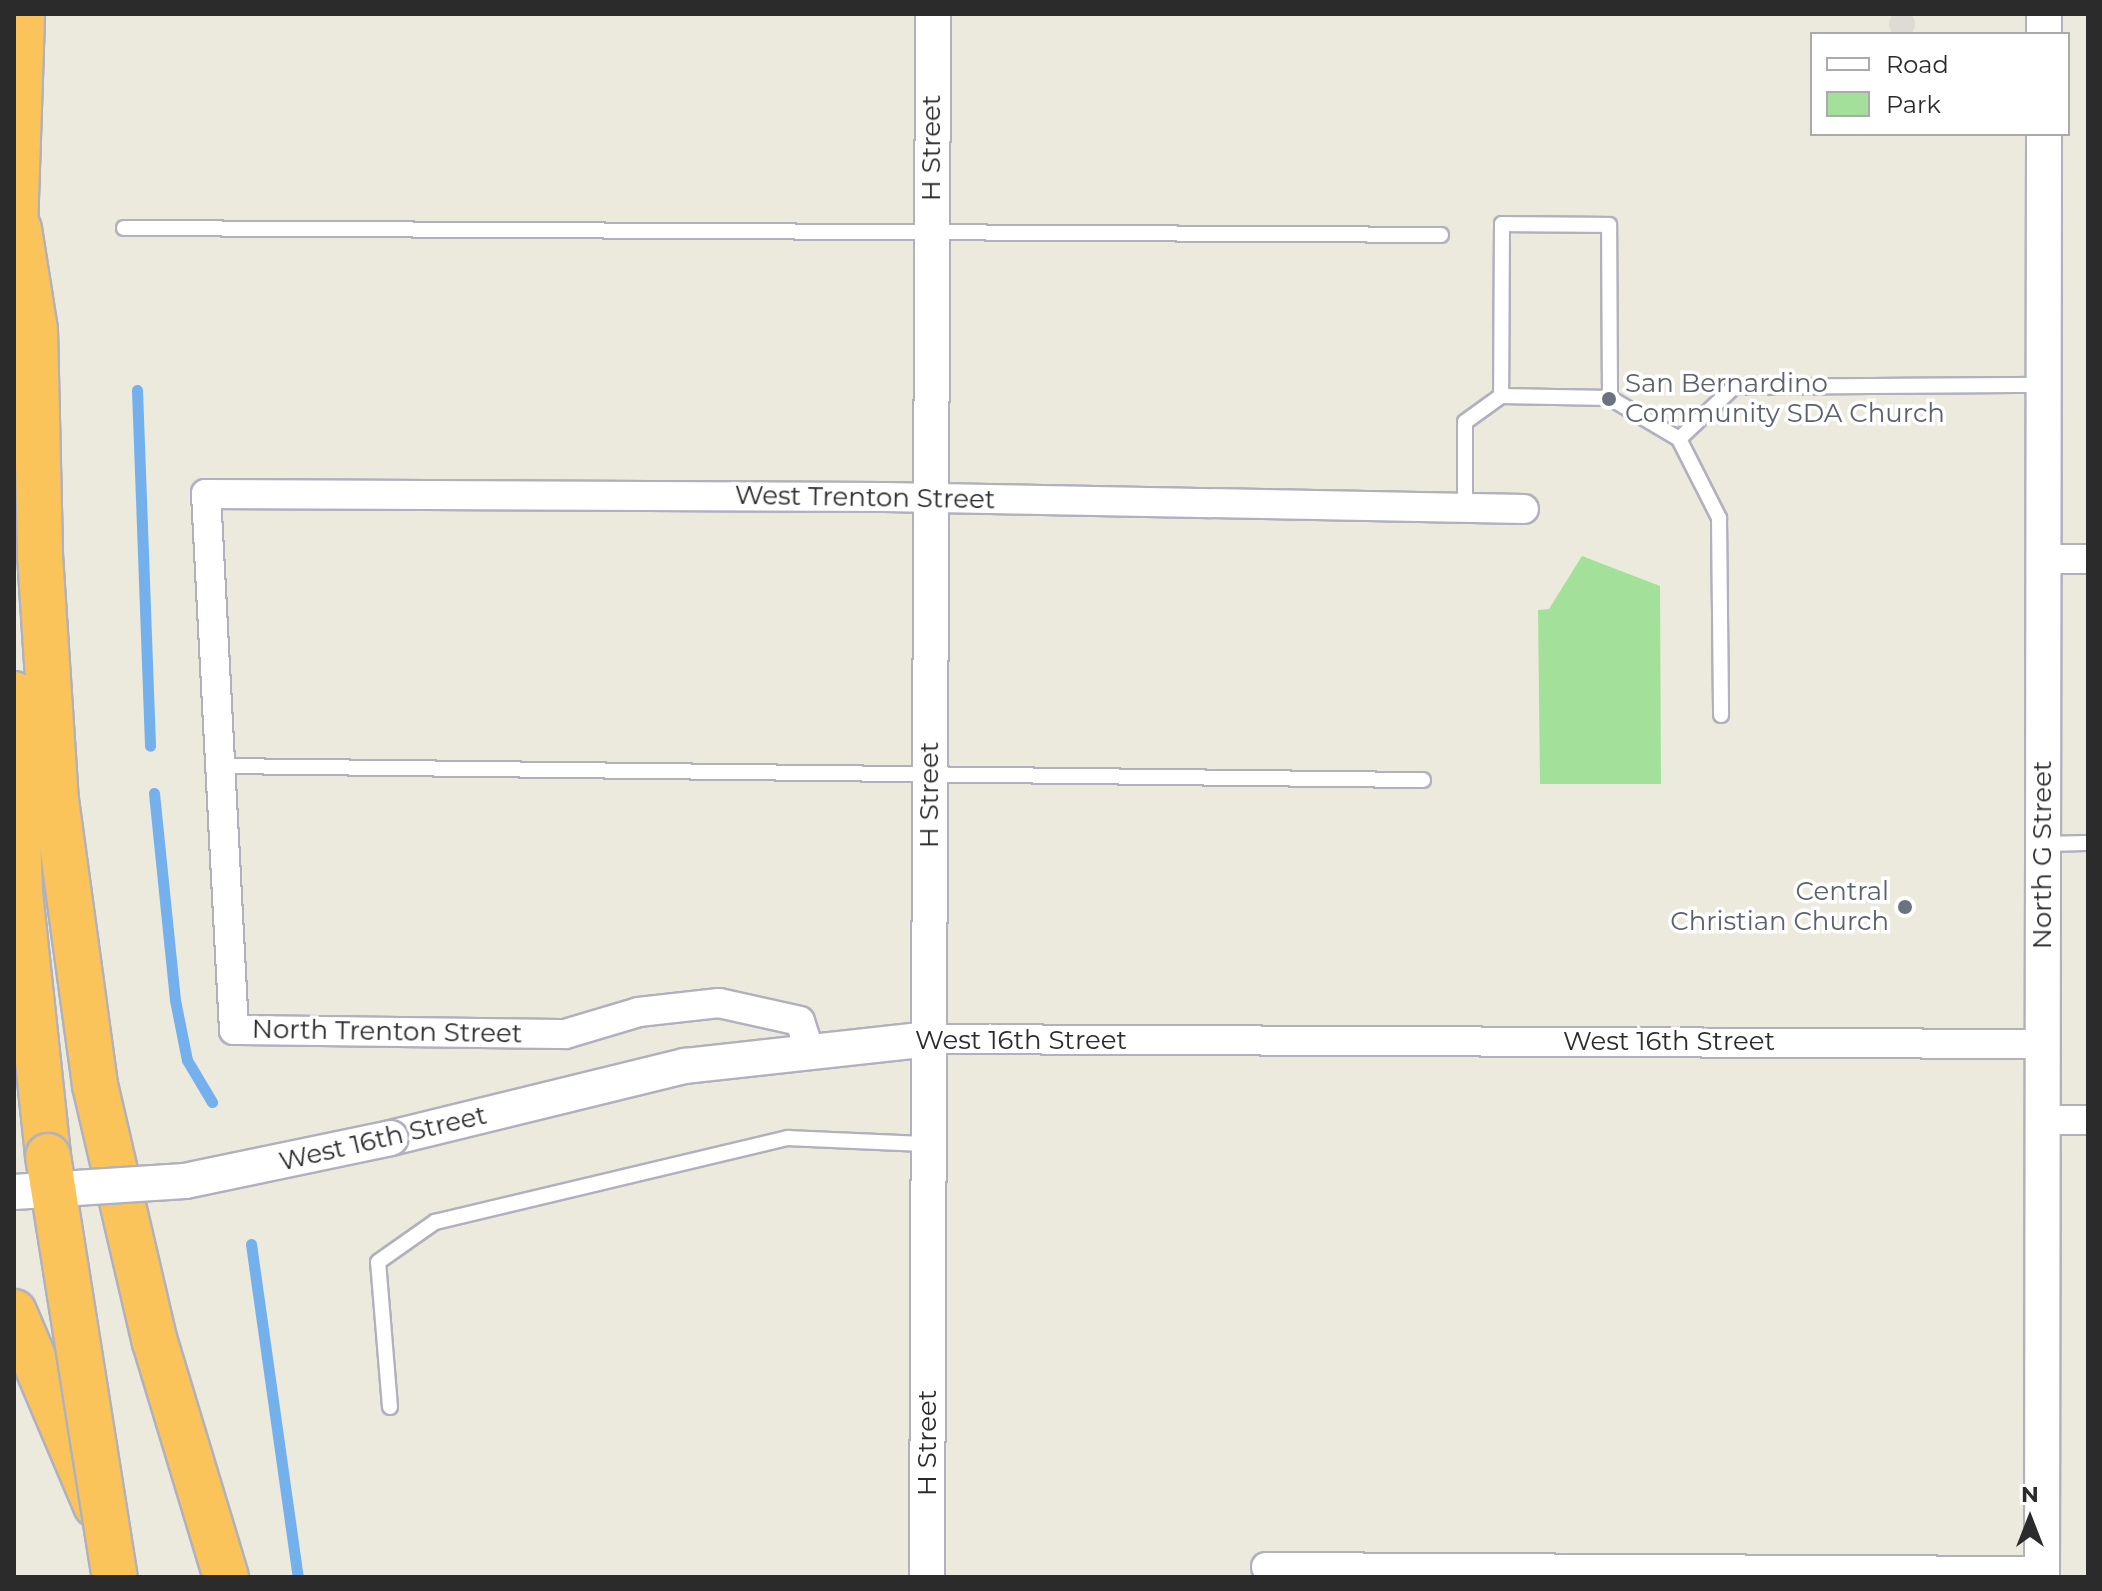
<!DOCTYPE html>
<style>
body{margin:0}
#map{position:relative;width:2102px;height:1591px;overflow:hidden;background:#ece9dd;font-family:Montserrat,sans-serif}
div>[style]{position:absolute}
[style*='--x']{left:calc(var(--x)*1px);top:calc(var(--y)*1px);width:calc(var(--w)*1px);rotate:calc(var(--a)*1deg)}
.education>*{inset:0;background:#edeacd}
.green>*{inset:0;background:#a3e19b}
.plaza>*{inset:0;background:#dddbd4}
.round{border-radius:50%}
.stream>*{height:11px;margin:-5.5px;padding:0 5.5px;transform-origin:5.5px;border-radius:5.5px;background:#73b0ec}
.roads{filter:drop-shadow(2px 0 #b1b1be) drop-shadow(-2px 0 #b1b1be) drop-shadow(0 2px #b1b1be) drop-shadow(0 -2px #b1b1be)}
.service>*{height:14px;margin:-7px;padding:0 7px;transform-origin:7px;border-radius:7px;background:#fff}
.minor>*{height:28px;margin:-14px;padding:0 14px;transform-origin:14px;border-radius:14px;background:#fff}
.tertiary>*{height:34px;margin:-17px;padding:0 17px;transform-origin:17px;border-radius:17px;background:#fff}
.motorway>*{height:44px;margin:-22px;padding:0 22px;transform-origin:22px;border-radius:22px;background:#fac45b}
.bridges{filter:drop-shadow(2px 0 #b1b1be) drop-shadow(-2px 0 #b1b1be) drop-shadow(0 2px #b1b1be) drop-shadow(0 -2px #b1b1be)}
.tertiary-bridge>*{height:34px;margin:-17px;padding:0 17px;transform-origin:17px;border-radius:17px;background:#fff}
.motorway-bridge>*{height:44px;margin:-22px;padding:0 22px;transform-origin:22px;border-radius:22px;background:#fac45b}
.dots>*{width:22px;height:22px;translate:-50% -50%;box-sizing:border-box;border:4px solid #fff;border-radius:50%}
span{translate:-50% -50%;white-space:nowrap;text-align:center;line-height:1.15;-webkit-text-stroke:7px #fff;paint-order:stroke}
.street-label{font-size:26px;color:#2b2b2b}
.worship-label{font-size:26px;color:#5b616d}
.left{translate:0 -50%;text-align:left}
.right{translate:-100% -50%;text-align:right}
.frame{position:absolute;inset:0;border:16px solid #2b2b2b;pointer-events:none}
.legend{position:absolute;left:1810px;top:32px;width:260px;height:104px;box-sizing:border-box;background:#fff;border:2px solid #aaa;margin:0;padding:10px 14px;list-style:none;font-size:24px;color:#2b2b2b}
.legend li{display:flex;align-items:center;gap:16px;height:40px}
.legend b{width:40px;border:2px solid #aaa}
.north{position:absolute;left:1990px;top:1479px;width:80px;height:80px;-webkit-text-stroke:6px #fff;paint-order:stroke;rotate:0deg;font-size:22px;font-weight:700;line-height:32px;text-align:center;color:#2b2b2b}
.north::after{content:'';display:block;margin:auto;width:28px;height:36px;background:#2b2b2b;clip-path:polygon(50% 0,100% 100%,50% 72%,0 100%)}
</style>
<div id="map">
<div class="education">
<div style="clip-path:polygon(2088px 142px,2088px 507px,2086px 504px)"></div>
</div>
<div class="green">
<div style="clip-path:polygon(1582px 556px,1660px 586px,1661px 784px,1540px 784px,1538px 610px,1549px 609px)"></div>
</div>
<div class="plaza">
<div class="round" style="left:1889px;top:11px;width:26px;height:26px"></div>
</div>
<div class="stream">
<div style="--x:137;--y:390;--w:356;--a:87.9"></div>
<div style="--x:154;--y:793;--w:208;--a:84.2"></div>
<div style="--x:175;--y:1000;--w:61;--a:78.7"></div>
<div style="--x:187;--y:1060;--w:49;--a:59.2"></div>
<div style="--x:251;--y:1244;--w:336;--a:82"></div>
</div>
<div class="roads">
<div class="service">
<div style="--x:124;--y:228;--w:1317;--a:0.3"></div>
<div style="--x:1610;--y:398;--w:173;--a:-90.3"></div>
<div style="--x:1609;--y:225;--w:107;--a:-179.5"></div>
<div style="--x:1502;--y:224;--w:172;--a:90.3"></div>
<div style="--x:1501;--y:396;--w:109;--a:1.1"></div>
<div style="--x:1610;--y:398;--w:80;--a:30.7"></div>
<div style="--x:1679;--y:439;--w:76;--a:-43.4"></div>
<div style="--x:1734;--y:387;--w:310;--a:-0.4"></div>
<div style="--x:1679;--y:439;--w:89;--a:63.1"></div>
<div style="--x:1719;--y:518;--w:197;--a:89.4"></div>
<div style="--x:1465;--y:508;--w:86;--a:-90"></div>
<div style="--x:1465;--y:422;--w:44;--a:-35.8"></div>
<div style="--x:220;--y:766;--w:1203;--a:0.67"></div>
<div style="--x:2044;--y:844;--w:44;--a:-1.3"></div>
<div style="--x:390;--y:1407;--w:145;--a:-94.7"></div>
<div style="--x:378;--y:1262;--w:70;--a:-35.1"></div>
<div style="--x:435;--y:1222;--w:363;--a:-13.4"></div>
<div style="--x:788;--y:1138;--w:140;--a:2.5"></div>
</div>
<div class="minor">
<div style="--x:2043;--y:559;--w:45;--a:0"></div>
<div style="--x:929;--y:1039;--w:1114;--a:0.26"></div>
<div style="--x:809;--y:1049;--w:29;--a:-108"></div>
<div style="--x:800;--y:1021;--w:83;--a:-167.5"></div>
<div style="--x:719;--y:1003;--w:81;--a:173.6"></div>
<div style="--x:639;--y:1012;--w:77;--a:163.4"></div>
<div style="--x:565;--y:1034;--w:331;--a:-179.3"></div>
<div style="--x:234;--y:1030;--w:537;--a:-92.99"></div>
<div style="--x:206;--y:494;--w:678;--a:0.25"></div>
<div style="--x:884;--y:497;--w:640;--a:1.07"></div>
<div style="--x:2043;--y:1120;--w:45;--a:0"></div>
<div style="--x:1266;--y:1567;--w:776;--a:0.3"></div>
</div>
<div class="tertiary">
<div style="--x:2044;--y:34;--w:20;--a:-90"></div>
<div style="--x:391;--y:1138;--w:303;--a:-13.8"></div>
<div style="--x:685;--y:1066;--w:245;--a:-6.3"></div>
<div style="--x:927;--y:1577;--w:1563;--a:-89.78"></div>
<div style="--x:2042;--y:1577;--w:1443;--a:-89.92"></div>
</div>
<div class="motorway">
<div style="--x:19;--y:229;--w:102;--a:81"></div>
<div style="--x:35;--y:330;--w:225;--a:88.7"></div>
<div style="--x:40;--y:555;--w:246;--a:86.3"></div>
<div style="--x:56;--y:800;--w:288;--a:82.2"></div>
<div style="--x:95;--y:1085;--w:264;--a:76.9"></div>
<div style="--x:155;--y:1342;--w:245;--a:73.2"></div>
<div style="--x:14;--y:259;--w:245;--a:-88.1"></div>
<div style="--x:14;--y:694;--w:199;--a:88.3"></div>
<div style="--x:20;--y:893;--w:264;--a:83.9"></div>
<div style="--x:14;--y:1312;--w:210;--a:67"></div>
</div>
</div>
<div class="bridges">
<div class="tertiary-bridge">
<div style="--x:14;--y:1192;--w:171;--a:-3.7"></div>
<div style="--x:185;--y:1181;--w:210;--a:-11.8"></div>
</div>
<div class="motorway-bridge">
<div style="--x:48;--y:1156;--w:426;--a:81"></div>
</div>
</div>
<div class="dots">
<div style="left:1609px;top:399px;background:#6b7280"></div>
<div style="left:1905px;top:907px;background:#6b7280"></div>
</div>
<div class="street-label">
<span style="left:932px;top:148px;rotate:-90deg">H Street</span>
<span style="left:865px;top:498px;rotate:1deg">West Trenton Street</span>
<span style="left:930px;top:795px;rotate:-90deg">H Street</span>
<span style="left:2043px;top:855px;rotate:-90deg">North G Street</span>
<span style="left:387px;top:1032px;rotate:1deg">North Trenton Street</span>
<span style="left:1021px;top:1041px">West 16th Street</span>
<span style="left:1669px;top:1042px">West 16th Street</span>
<span style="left:383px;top:1139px;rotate:-13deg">West 16th Street</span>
<span style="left:928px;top:1443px;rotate:-90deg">H Street</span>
</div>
<div class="worship-label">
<span class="left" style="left:1625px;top:399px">San Bernardino<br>Community SDA Church</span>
<span class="right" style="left:1889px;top:907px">Central<br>Christian Church</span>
</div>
<div class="frame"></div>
<ul class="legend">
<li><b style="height:10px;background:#fff"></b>Road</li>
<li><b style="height:22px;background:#a3e19b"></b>Park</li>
</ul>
<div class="north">N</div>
</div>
